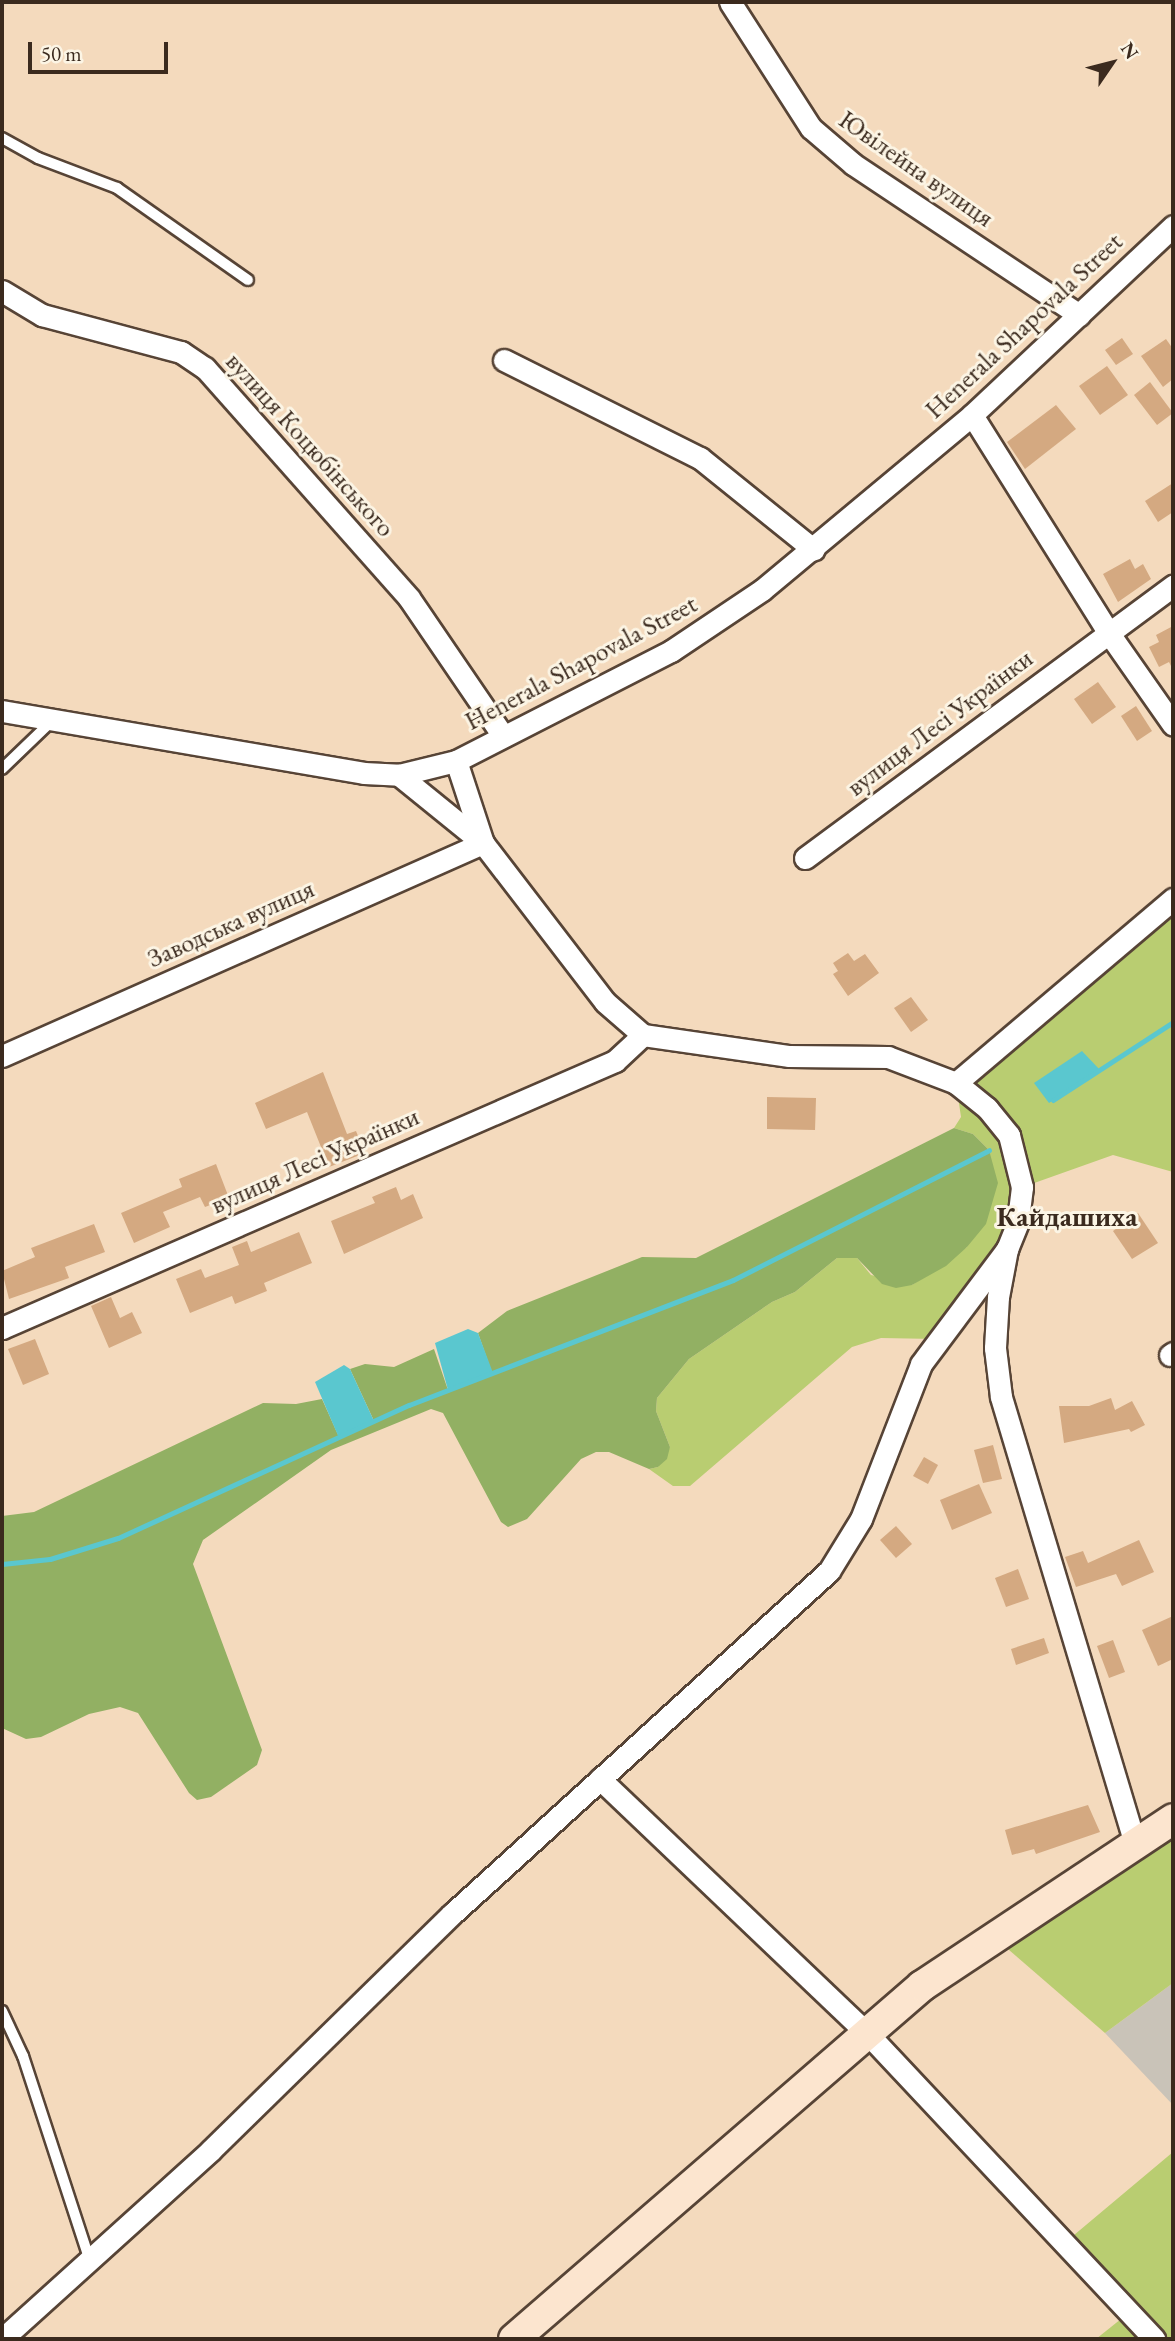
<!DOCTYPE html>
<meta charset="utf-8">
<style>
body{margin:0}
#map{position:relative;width:1175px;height:2341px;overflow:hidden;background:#f4dabd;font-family:"EB Garamond",serif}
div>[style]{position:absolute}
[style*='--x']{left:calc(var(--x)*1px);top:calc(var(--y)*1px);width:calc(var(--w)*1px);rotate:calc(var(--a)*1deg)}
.industrial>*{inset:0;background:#c9c3b8}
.green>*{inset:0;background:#b9cd71}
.forest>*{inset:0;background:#92b063}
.water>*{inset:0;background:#5ac7cf}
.stream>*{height:5px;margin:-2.5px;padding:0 2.5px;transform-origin:2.5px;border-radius:2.5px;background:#5ac7cf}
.building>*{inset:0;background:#d4a981}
.roads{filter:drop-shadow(2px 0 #574436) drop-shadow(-2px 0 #574436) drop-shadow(0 2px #574436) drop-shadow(0 -2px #574436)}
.lane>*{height:10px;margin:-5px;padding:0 5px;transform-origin:5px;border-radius:5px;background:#fff}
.street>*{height:21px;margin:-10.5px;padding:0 10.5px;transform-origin:10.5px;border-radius:10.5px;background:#fff}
.secondary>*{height:30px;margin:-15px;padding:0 15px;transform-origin:15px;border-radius:15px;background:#fce5cf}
span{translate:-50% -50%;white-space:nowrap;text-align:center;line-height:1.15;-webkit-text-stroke:6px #fcf5e5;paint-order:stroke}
.street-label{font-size:26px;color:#3b2a1e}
.neighbourhood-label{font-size:28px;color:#3b2a1e;font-weight:700}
.frame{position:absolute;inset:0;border:4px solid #3b2a1e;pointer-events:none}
.north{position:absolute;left:1077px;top:28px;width:70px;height:70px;-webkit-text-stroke:5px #fcf5e5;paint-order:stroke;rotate:55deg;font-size:19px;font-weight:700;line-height:28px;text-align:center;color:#3b2a1e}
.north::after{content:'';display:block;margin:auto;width:24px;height:32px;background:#3b2a1e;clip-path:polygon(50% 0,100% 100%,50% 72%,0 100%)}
.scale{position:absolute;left:28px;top:42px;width:140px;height:32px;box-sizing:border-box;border:4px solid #3b2a1e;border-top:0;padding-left:9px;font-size:21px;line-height:24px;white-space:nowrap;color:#3b2a1e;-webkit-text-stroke:5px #fcf5e5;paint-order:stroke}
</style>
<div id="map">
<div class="industrial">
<div style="clip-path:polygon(1173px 1983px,1173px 2105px,1105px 2033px)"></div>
</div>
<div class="green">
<div style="clip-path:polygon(1173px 898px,1173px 1172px,1113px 1155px,1023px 1187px,1018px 1222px,936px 1339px,881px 1338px,852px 1347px,690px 1486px,673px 1486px,649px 1469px,658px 1467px,670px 1447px,656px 1411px,657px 1398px,689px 1359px,772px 1302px,795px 1292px,837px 1258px,857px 1258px,871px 1275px,912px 1285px,967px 1247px,989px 1150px,973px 1134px,954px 1128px,961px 1117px,956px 1083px)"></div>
<div style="clip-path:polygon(1173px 1819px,1173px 1983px,1105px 2033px,994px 1937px)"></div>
<div style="clip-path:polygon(1173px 2152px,1173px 2339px,1096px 2339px,1121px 2319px,1055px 2251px)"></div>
</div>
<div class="forest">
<div style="clip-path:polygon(954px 1128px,973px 1134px,989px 1150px,998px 1183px,986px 1224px,967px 1247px,946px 1266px,912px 1285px,896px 1288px,882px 1284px,857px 1258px,837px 1258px,795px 1292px,772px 1302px,689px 1359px,657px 1398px,656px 1411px,670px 1447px,667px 1459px,658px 1467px,649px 1469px,609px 1452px,596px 1452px,581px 1459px,527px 1519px,508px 1527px,501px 1522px,443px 1413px,431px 1409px,331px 1450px,203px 1540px,193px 1564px,262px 1750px,257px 1765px,211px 1797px,197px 1800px,189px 1793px,138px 1713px,120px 1707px,89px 1714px,41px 1737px,26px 1739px,2px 1728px,2px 1516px,34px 1512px,263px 1403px,296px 1404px,322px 1399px,339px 1437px,374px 1421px,350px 1369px,365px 1364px,394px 1367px,434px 1349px,448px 1390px,492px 1373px,478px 1333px,507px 1311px,642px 1257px,696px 1258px)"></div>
</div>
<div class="water">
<div style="clip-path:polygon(1082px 1051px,1100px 1070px,1049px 1103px,1034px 1083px)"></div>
<div style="clip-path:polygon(468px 1329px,478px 1333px,493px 1373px,448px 1390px,435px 1343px)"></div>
<div style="clip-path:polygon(344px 1365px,350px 1369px,374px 1421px,339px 1438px,315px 1382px)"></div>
</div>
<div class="stream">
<div style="--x:1053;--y:1100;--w:143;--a:-33"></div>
<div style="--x:2;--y:1564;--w:48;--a:-5.9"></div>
<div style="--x:50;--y:1559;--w:71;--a:-17.2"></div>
<div style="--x:118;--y:1538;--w:320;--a:-24.6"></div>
<div style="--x:409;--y:1405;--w:347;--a:-21.1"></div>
<div style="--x:733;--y:1280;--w:287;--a:-26.9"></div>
</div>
<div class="building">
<div style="clip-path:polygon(1122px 338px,1133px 354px,1116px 365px,1105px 350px)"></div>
<div style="clip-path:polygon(1166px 339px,1173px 349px,1173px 379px,1163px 387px,1141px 356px)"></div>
<div style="clip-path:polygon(1107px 366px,1128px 395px,1100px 415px,1079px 386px)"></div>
<div style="clip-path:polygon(1150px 382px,1173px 413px,1157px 425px,1134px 395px)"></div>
<div style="clip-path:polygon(1056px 405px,1076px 429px,1025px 469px,1007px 442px)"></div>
<div style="clip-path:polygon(1173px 483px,1173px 512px,1158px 522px,1145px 501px)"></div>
<div style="clip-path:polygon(1130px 559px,1135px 569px,1143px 564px,1151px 579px,1118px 602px,1103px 574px)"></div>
<div style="clip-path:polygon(1173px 626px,1173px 670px,1169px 662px,1159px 667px,1149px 647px,1159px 642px,1156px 635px)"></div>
<div style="clip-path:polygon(1098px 682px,1116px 707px,1092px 724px,1074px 699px)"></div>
<div style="clip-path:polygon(1136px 706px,1152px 731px,1137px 741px,1121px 716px)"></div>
<div style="clip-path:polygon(848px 953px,854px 961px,865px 954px,879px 973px,848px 996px,833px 974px,838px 971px,833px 963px)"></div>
<div style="clip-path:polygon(911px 997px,928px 1020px,911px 1032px,894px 1008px)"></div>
<div style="clip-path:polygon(323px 1072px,347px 1134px,356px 1131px,365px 1153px,329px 1167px,307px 1112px,266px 1129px,255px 1103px)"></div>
<div style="clip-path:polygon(767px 1097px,816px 1098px,815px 1130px,767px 1129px)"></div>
<div style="clip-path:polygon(216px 1164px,229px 1198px,205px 1207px,200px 1197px,163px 1212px,170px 1227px,134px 1243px,121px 1213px,182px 1187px,179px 1179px)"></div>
<div style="clip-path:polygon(396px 1187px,401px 1200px,413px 1194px,423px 1218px,344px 1254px,331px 1221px,375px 1203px,372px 1197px)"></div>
<div style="clip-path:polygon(1138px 1213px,1158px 1243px,1132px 1259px,1113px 1231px)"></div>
<div style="clip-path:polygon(94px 1224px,105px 1252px,65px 1267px,69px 1278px,9px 1299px,2px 1271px,35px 1257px,31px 1248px)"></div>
<div style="clip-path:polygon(299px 1232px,312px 1263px,264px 1283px,267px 1291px,235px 1304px,232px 1296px,190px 1313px,176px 1279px,201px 1269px,205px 1278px,239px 1265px,232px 1247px,247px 1241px,251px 1252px)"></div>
<div style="clip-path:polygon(111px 1297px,120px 1318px,132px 1312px,142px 1333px,109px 1348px,91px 1306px)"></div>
<div style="clip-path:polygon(35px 1339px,49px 1374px,23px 1385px,8px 1349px)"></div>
<div style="clip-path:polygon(1111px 1398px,1115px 1410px,1132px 1401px,1145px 1425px,1131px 1432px,1129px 1429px,1064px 1443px,1059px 1406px,1089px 1406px)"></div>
<div style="clip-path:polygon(993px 1445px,1002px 1479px,983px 1483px,974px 1450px)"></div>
<div style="clip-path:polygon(924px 1457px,938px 1465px,928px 1484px,913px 1476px)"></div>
<div style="clip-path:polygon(979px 1484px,992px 1513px,952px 1530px,940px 1500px)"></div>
<div style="clip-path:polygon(896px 1526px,912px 1544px,896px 1558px,880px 1540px)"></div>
<div style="clip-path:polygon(1139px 1540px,1154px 1572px,1122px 1586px,1116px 1574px,1076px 1587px,1065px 1557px,1083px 1551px,1088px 1563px)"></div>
<div style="clip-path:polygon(1018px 1569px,1029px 1599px,1006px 1607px,995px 1578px)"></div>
<div style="clip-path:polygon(1173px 1616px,1173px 1659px,1158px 1666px,1142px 1630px)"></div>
<div style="clip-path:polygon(1044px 1638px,1049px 1653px,1016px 1665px,1011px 1649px)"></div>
<div style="clip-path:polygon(1113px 1640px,1125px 1672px,1109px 1678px,1097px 1646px)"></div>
<div style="clip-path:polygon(1088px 1805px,1100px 1832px,1036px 1854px,1034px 1849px,1012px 1855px,1005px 1830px)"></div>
</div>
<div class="roads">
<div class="lane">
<div style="--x:2;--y:138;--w:41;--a:29.1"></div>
<div style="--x:38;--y:158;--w:85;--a:20.8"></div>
<div style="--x:117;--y:188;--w:160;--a:35.1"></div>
<div style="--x:2;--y:769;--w:71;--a:-43.9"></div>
<div style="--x:2;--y:2011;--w:50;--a:65"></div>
<div style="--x:23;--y:2056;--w:213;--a:71.9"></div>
</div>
<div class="street">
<div style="--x:730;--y:2;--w:150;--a:57.3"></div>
<div style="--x:811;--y:128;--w:55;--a:40.6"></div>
<div style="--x:853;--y:164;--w:272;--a:33.7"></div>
<div style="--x:2;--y:291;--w:47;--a:31"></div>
<div style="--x:42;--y:315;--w:144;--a:14.9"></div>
<div style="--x:181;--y:352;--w:29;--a:34"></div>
<div style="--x:205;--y:368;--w:307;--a:48.4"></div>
<div style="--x:409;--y:598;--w:167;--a:55.7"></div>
<div style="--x:504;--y:360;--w:219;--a:26.6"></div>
<div style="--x:700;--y:458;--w:146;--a:38.9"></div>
<div style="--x:972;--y:415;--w:256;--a:57.9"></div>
<div style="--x:1108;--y:632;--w:113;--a:55"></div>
<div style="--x:2;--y:711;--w:367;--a:9.7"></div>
<div style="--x:364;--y:773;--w:35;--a:3"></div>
<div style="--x:399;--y:775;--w:59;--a:-13.8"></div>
<div style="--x:456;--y:761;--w:242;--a:-27.1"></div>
<div style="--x:671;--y:651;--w:110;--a:-33.8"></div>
<div style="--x:762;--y:590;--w:273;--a:-39.8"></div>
<div style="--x:972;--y:415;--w:276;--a:-43.2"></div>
<div style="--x:399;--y:775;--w:108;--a:39"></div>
<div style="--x:483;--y:843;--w:200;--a:52.5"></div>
<div style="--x:605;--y:1002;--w:50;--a:41"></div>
<div style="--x:643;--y:1035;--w:148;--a:8.2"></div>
<div style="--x:789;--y:1056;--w:99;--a:0.6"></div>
<div style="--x:888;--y:1057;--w:73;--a:20.9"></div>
<div style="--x:956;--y:1083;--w:40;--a:39"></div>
<div style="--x:987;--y:1108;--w:35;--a:51"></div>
<div style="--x:1009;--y:1135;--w:54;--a:76"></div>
<div style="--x:1022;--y:1187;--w:35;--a:97"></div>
<div style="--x:1018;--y:1222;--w:29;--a:112"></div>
<div style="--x:1007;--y:1249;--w:49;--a:100.6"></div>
<div style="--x:998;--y:1297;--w:51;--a:93.4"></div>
<div style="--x:995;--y:1348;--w:49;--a:83"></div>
<div style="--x:1001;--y:1397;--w:466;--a:73.3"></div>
<div style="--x:805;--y:858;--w:458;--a:-36.5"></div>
<div style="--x:2;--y:1056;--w:526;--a:-23.89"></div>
<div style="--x:483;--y:843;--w:86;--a:-108.2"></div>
<div style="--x:956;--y:1083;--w:285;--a:-40.3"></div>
<div style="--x:2;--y:1328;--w:669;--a:-23.54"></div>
<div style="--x:615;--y:1061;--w:38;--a:-43"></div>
<div style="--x:1170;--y:1355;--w:4;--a:-34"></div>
<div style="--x:600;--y:1779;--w:367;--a:43.6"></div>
<div style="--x:866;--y:2032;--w:421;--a:46.8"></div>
<div style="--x:2;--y:2339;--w:282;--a:-42.1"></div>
<div style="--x:211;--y:2150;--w:337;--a:-44.4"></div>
<div style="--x:452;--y:1914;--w:510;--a:-42.3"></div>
<div style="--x:829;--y:1571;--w:61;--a:-58.4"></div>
<div style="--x:861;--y:1519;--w:166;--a:-68.8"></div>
<div style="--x:921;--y:1364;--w:144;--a:-53.2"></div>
</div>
<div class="secondary">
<div style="--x:514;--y:2339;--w:540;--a:-40.87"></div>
<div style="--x:922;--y:1986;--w:301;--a:-33.6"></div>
</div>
</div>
<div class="street-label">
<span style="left:916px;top:169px;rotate:35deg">Ювілейна вулиця</span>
<span style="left:1024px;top:326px;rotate:-43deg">Henerala Shapovala Street</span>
<span style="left:310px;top:445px;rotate:48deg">вулиця Коцюбінського</span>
<span style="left:581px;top:663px;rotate:-28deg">Henerala Shapovala Street</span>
<span style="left:940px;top:723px;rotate:-37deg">вулиця Лесі Українки</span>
<span style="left:231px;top:924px;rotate:-24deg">Заводська вулиця</span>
<span style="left:315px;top:1161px;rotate:-24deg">вулиця Лесі Українки</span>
</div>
<div class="neighbourhood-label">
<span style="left:1067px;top:1216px">Кайдашиха</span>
</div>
<div class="frame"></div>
<div class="north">N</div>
<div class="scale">50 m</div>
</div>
